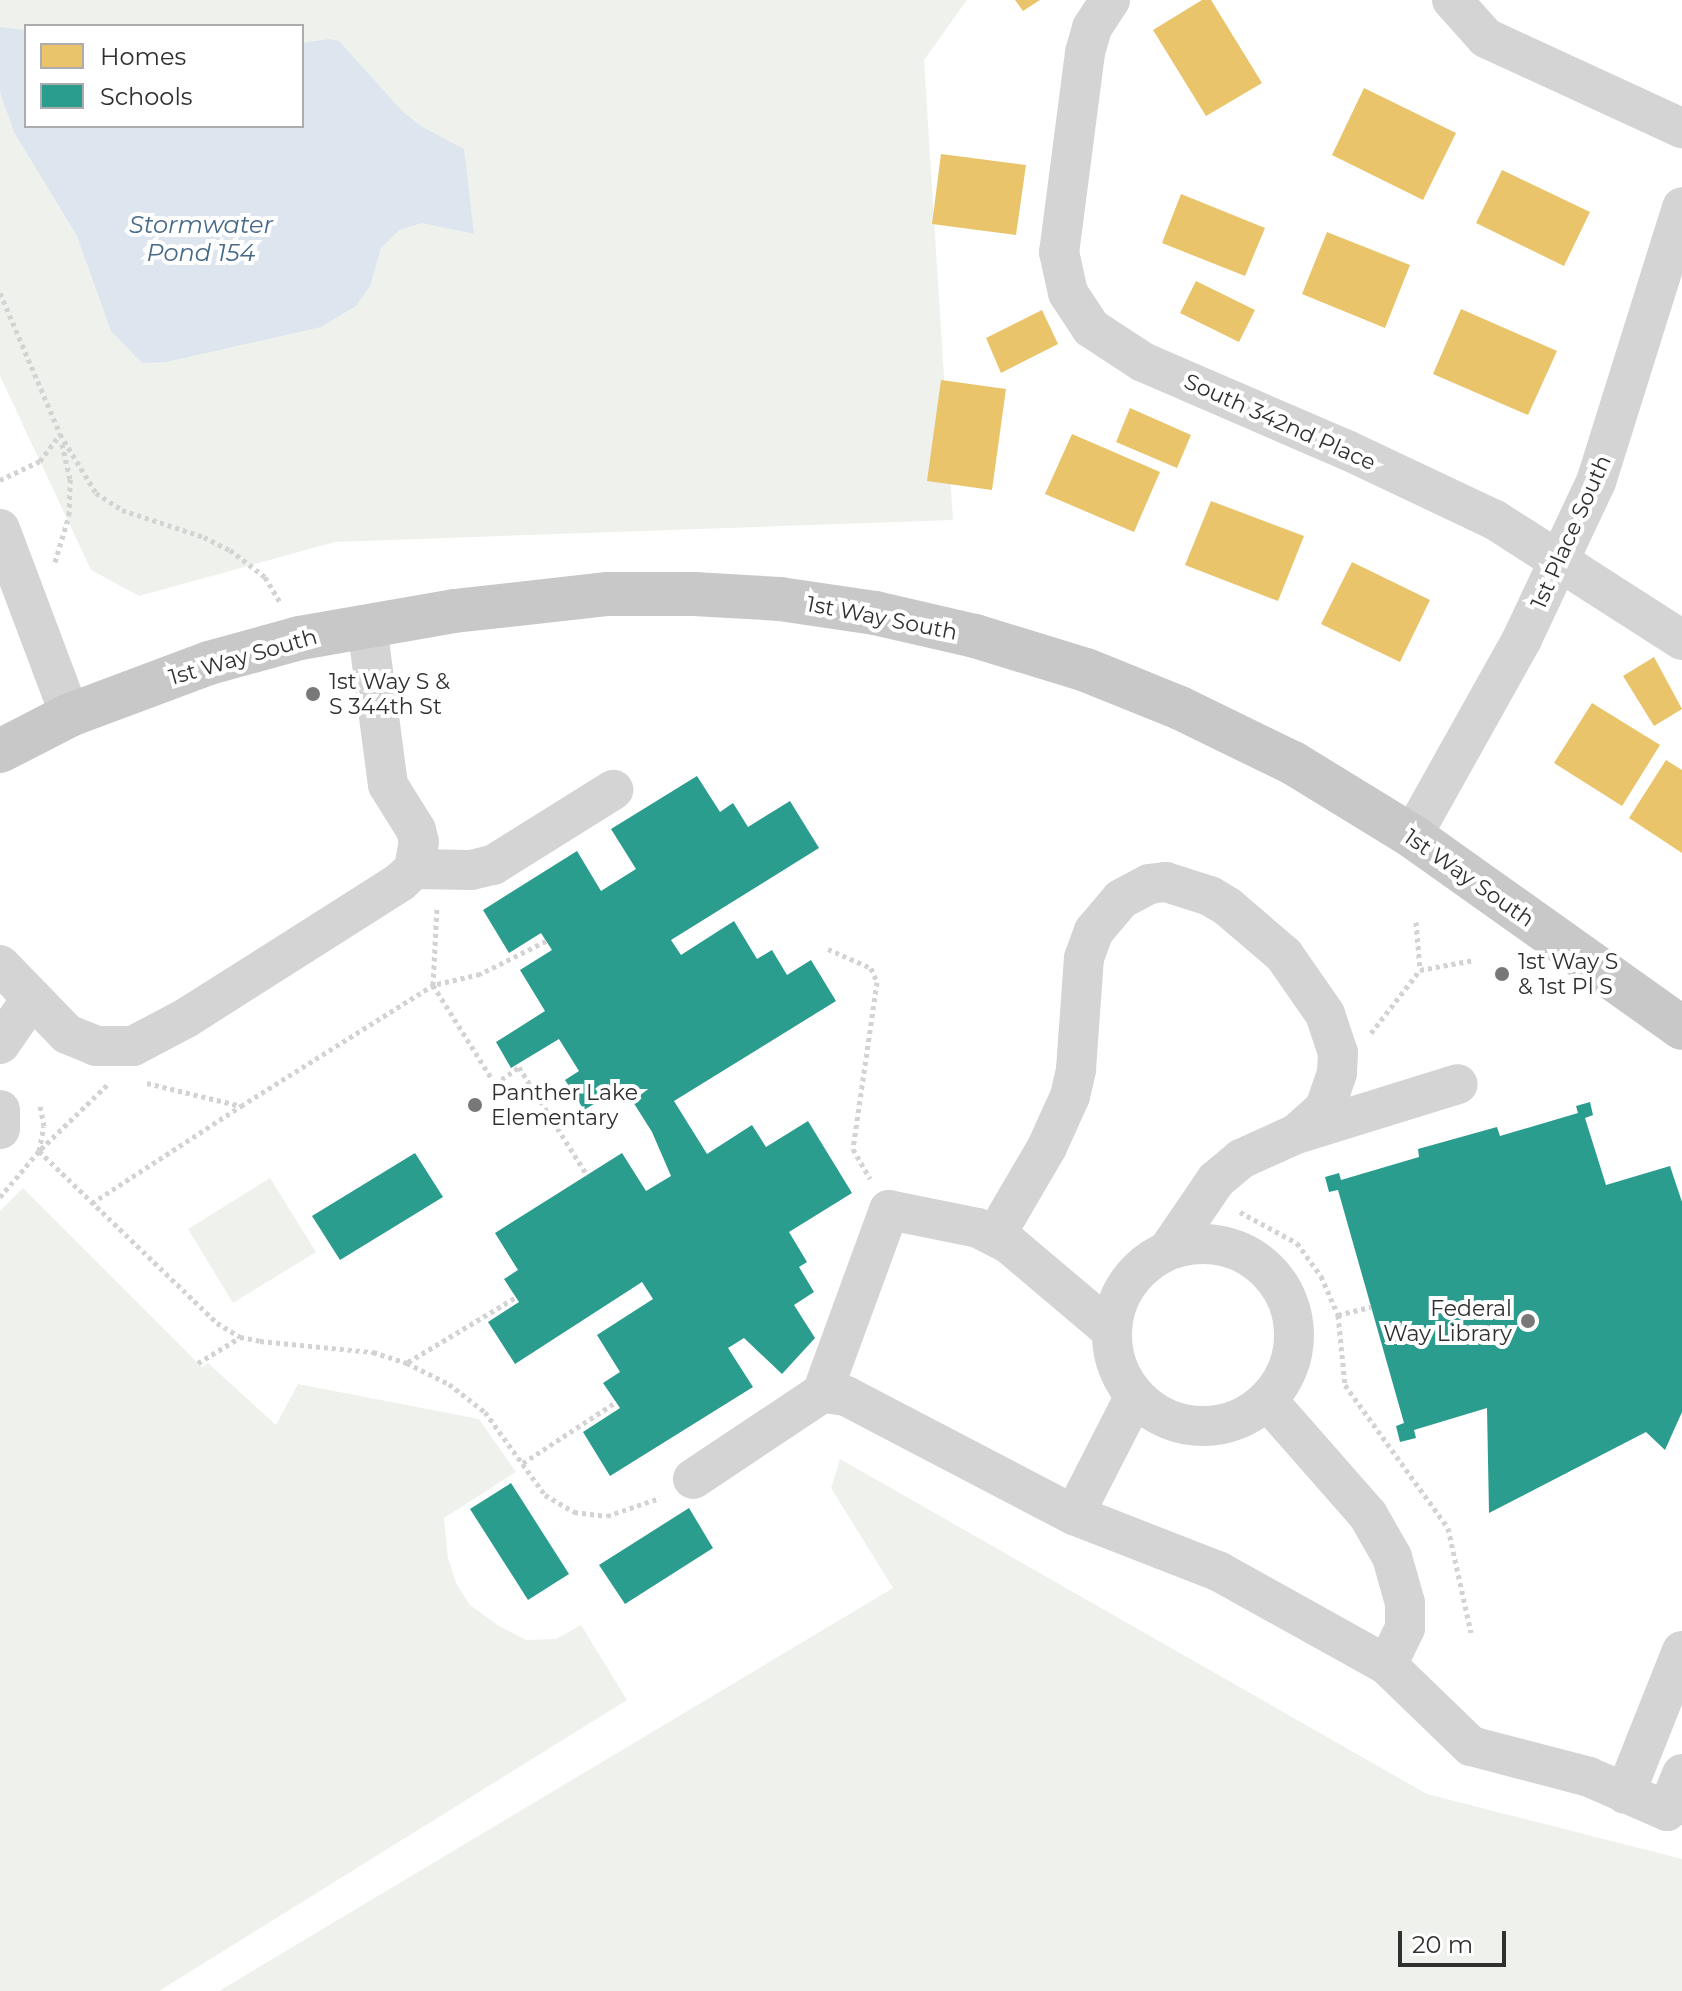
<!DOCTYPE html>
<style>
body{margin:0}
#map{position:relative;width:1682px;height:1991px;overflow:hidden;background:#fff;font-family:Montserrat,sans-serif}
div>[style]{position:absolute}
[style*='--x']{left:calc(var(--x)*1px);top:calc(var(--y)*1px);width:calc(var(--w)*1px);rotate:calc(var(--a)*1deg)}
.green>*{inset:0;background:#eff2ec}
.water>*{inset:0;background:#dde6ef}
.homes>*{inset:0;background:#e9c46a}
.schools>*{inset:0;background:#2a9d8f}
.path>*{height:5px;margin-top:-2.5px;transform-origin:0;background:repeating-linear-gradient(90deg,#d3d3d3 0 4px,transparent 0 8px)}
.minor>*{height:40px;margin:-20px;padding:0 20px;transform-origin:20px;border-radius:20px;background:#d4d4d4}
.minor>.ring{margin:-20px;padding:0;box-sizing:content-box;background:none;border:40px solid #d4d4d4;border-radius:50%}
.major>*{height:44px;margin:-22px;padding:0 22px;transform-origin:22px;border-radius:22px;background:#c8c8c8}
.dots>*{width:22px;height:22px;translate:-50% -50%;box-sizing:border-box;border:4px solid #fff;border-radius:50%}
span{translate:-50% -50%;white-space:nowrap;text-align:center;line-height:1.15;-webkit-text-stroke:8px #fff;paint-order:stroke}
.street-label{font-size:22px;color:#303030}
.poi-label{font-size:22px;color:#303030}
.left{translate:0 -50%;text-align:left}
.right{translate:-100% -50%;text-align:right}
.water-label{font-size:24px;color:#476a89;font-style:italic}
.legend{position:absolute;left:24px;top:24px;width:280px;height:104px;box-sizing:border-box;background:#fff;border:2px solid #acacac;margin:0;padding:10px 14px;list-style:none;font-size:24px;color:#303030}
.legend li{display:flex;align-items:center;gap:16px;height:40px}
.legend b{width:40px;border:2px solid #acacac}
.scale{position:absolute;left:1398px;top:1931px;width:108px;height:36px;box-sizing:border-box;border:4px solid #303030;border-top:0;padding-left:10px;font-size:24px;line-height:28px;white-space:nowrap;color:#303030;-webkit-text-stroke:6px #fff;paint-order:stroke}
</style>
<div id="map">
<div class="green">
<div style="clip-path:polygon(evenodd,0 0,967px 0,924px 60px,953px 520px,335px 542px,139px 596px,91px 570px,0 376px,0 0,26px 26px,302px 26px,302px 126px,26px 126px,26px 26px)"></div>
<div style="clip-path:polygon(270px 1178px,316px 1252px,233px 1303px,188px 1229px)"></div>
<div style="clip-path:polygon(23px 1188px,202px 1367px,208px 1363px,276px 1425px,298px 1384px,479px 1419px,516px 1472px,444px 1518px,448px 1558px,456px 1583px,470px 1605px,499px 1626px,526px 1640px,556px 1639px,581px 1625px,627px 1700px,159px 1991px,0 1991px,0 1211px)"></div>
<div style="clip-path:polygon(840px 1459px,1427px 1794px,1682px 1859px,1682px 1991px,219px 1991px,893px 1588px,831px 1488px)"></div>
</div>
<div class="water">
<div style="clip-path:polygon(0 27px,26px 30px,26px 126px,302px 126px,302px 43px,329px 39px,339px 41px,403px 112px,421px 126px,464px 149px,474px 234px,422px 223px,399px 230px,381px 248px,370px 286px,356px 306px,321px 327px,166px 362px,142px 363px,111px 331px,77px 236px,14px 132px,0 92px)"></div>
</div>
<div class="homes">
<div style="clip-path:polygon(1015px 0,1040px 0,1023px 11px)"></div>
<div style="clip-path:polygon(1202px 0,1211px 0,1262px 83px,1206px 116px,1153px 30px)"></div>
<div style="clip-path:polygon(1364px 88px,1456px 133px,1423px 200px,1332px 155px)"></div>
<div style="clip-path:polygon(941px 154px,1026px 165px,1016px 235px,932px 224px)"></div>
<div style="clip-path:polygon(1502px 170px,1590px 212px,1564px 266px,1476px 223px)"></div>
<div style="clip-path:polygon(1181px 194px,1265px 228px,1245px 276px,1162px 243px)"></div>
<div style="clip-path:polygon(1327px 232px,1410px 265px,1385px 328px,1302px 294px)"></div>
<div style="clip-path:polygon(1196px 281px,1255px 310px,1239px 342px,1180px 313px)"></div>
<div style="clip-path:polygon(1461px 309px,1557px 351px,1528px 415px,1433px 374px)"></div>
<div style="clip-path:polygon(1042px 310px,1058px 344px,1001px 373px,986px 338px)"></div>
<div style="clip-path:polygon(941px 380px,1006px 389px,992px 490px,927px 481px)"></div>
<div style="clip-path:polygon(1130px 408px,1191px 435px,1177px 468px,1116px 442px)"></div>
<div style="clip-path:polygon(1072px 434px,1160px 472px,1134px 532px,1045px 494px)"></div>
<div style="clip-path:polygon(1211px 501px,1304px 536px,1278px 601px,1185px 565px)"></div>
<div style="clip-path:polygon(1352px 562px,1430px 600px,1400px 662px,1321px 624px)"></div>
<div style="clip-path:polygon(1654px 657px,1682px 709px,1654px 726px,1623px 676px)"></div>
<div style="clip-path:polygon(1592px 703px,1660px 745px,1622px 806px,1554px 763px)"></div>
<div style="clip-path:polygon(1666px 760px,1682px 770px,1682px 853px,1629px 818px)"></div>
</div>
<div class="schools">
<div style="clip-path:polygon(697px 776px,720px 812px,733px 803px,748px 827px,790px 801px,819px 848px,671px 940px,681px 955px,734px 921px,757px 959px,772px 950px,787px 975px,811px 960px,836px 1001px,674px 1101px,707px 1154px,752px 1125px,766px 1147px,808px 1121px,852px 1193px,789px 1232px,807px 1262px,799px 1267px,814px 1292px,794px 1305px,815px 1338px,782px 1374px,744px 1338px,728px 1348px,753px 1387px,610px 1476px,583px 1432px,620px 1408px,603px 1383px,620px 1372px,597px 1335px,653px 1299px,642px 1282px,515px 1364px,488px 1322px,519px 1302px,504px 1279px,518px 1270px,495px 1233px,622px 1153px,646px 1191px,671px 1176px,652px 1132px,623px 1086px,584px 1110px,565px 1080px,579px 1071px,559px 1039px,511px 1068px,496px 1042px,545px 1011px,520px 970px,552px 950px,541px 933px,509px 953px,483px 910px,577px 851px,601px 891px,636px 869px,611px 829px)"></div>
<div style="clip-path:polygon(1590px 1102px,1593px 1115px,1585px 1118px,1606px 1185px,1670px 1166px,1682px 1202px,1682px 1412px,1665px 1450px,1646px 1432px,1489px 1513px,1487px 1408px,1414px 1430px,1416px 1438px,1400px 1442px,1396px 1426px,1404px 1423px,1338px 1190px,1329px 1192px,1325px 1177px,1339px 1173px,1341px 1180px,1419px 1157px,1418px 1149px,1497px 1127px,1500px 1136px,1578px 1113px,1576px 1106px)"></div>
<div style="clip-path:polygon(415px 1153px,443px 1197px,340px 1260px,312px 1216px)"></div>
<div style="clip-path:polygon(511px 1483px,569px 1574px,528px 1600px,470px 1509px)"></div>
<div style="clip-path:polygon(689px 1508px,713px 1548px,625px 1604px,599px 1565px)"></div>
</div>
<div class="path">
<div style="--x:0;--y:293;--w:153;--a:66.9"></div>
<div style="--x:60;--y:434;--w:69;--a:58.6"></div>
<div style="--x:96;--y:493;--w:31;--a:33"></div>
<div style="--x:122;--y:510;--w:86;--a:18.2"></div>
<div style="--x:204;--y:537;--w:29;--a:27"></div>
<div style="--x:230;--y:550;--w:44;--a:37.6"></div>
<div style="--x:265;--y:577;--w:29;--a:59"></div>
<div style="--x:0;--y:480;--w:44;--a:-25.4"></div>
<div style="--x:40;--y:461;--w:34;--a:-53"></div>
<div style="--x:55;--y:562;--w:49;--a:-73.4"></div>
<div style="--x:69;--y:515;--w:36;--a:-88"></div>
<div style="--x:70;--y:479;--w:37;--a:-103"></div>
<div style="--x:1416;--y:922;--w:48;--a:85.2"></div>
<div style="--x:546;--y:941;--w:74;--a:153.4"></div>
<div style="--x:480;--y:974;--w:48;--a:166.8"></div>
<div style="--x:433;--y:985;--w:117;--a:57.9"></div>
<div style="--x:495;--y:1084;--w:29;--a:-35"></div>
<div style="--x:519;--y:1067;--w:128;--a:57.8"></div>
<div style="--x:828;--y:949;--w:47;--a:23.8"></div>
<div style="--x:871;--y:968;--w:15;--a:67"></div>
<div style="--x:877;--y:982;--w:169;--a:98.2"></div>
<div style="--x:853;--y:1149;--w:34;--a:60"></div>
<div style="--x:1371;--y:1033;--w:80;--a:-52.1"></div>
<div style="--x:1420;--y:970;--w:55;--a:-10.5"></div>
<div style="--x:147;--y:1083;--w:97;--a:13.7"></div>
<div style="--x:241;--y:1106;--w:227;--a:-32.2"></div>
<div style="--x:433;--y:985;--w:78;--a:-87.1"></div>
<div style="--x:107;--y:1085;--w:95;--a:135.9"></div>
<div style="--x:39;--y:1151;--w:248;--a:44"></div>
<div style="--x:217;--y:1323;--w:27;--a:31"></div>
<div style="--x:240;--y:1337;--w:20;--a:11"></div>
<div style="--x:260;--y:1341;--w:114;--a:5.6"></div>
<div style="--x:373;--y:1352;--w:36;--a:18"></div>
<div style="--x:407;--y:1363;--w:47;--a:26.6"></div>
<div style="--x:449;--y:1384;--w:46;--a:37.9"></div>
<div style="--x:485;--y:1412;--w:102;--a:54.1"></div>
<div style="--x:545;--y:1495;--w:34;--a:30"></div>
<div style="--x:574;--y:1512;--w:33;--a:7"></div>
<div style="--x:607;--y:1516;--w:56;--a:-18.8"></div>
<div style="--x:0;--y:1197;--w:60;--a:-49.7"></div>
<div style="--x:39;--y:1151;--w:25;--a:-79"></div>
<div style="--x:44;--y:1126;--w:21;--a:-101"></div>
<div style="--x:92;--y:1203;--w:178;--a:-33.1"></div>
<div style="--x:1240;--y:1212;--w:65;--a:28.5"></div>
<div style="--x:1297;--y:1243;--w:41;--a:54"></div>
<div style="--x:1321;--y:1276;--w:43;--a:66.4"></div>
<div style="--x:1338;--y:1315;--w:70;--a:84.3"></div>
<div style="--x:1345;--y:1385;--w:176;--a:54.2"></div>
<div style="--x:1448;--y:1528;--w:107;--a:77.6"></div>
<div style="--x:1338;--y:1315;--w:34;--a:-14"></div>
<div style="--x:408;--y:1362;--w:126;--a:-31"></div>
<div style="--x:198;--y:1363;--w:48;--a:-31.4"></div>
<div style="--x:523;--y:1463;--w:111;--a:-33.3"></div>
</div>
<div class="minor">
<div style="--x:1110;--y:0;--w:33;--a:123"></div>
<div style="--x:1092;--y:28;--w:26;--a:106"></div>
<div style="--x:1085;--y:53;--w:201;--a:97.4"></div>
<div style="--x:1059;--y:252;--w:42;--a:77.6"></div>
<div style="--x:1068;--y:293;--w:42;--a:56.7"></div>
<div style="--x:1091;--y:328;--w:62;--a:33.2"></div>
<div style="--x:1143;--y:362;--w:224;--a:23.4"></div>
<div style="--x:1349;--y:451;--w:161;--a:25.3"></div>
<div style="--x:1495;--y:520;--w:222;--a:32.7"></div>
<div style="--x:1452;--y:0;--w:51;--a:48.2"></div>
<div style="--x:1486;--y:38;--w:216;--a:24.7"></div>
<div style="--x:0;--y:529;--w:199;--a:69.4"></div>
<div style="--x:1412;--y:836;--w:226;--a:-60.8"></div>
<div style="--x:1522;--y:639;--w:174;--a:-64.8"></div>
<div style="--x:1596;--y:482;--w:288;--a:-72.6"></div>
<div style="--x:414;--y:869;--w:57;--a:1"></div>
<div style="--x:471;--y:870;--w:23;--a:-13"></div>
<div style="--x:493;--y:865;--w:142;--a:-32"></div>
<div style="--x:0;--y:965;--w:96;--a:45.8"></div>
<div style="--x:67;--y:1034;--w:31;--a:22"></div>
<div style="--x:96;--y:1046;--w:37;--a:0"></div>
<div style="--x:133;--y:1046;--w:60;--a:-27.8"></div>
<div style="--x:186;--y:1018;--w:254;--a:-32.4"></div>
<div style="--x:400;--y:882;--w:19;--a:-43"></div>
<div style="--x:414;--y:869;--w:27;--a:-80"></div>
<div style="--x:419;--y:842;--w:12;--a:-104"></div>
<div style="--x:416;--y:830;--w:53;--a:-121.9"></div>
<div style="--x:388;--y:785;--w:160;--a:-97.5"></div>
<div style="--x:0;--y:1044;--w:56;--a:-55.2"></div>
<div style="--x:0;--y:1110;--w:19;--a:90"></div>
<div style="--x:1300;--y:1133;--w:165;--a:-17.2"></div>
<div style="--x:995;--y:1236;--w:103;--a:-59.7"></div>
<div style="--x:1047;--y:1147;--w:56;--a:-65.7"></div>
<div style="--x:1070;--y:1096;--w:28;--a:-77"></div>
<div style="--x:1076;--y:1069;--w:111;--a:-85.9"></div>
<div style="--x:1084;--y:958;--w:29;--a:-70"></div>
<div style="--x:1094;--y:931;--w:42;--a:-49.8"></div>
<div style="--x:1121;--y:899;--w:32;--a:-28"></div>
<div style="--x:1149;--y:884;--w:17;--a:-7"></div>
<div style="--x:1166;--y:882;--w:46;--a:17.7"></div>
<div style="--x:1210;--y:896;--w:21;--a:31"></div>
<div style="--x:1228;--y:907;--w:74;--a:40.6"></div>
<div style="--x:1284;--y:955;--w:72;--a:55.2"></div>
<div style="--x:1325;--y:1014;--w:41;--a:71.6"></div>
<div style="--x:1338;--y:1053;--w:20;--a:93"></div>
<div style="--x:1337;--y:1073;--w:37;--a:109"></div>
<div style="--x:1325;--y:1108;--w:39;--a:138"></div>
<div style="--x:1296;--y:1134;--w:60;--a:155.6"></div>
<div style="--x:1241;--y:1159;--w:33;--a:140"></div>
<div style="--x:1216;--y:1180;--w:83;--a:124.3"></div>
<div class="ring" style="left:1112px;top:1244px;width:142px;height:142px"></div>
<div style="--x:822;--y:1393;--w:195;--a:-69.9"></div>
<div style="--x:889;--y:1210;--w:91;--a:11.4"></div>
<div style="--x:978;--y:1228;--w:34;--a:27"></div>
<div style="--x:1008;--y:1243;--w:135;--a:40.2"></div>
<div style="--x:1267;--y:1400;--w:153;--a:48.7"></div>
<div style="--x:1368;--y:1515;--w:48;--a:60.3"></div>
<div style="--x:1392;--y:1557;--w:48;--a:74.2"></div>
<div style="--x:1405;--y:1603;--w:25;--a:90"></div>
<div style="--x:1405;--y:1628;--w:41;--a:115.9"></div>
<div style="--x:693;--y:1479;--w:155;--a:-33.7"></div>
<div style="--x:822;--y:1393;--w:24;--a:7"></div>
<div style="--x:846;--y:1396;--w:257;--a:27.6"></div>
<div style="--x:1074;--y:1515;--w:155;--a:21.3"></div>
<div style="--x:1218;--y:1571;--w:193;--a:29.1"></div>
<div style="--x:1387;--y:1665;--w:117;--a:44"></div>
<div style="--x:1471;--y:1746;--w:122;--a:14.7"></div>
<div style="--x:1589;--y:1777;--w:85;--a:23.6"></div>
<div style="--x:1667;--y:1811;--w:40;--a:-68"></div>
<div style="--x:1074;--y:1515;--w:134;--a:-62.9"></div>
<div style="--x:1625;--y:1794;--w:154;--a:-68.3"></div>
</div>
<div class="major">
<div style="--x:0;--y:751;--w:79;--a:-27.2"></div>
<div style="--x:70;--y:715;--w:148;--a:-20.5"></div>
<div style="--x:209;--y:663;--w:94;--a:-15.4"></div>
<div style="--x:300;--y:638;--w:156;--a:-9.9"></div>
<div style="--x:454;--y:611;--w:155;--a:-6.3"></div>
<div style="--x:608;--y:594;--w:86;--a:0"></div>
<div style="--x:694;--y:594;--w:86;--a:3.3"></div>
<div style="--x:780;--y:599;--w:96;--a:8.4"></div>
<div style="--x:875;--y:613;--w:103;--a:13"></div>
<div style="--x:975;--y:636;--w:116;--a:17"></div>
<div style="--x:1086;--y:670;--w:101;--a:22"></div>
<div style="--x:1180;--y:708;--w:126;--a:26"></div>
<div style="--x:1293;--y:763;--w:140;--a:31.5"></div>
<div style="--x:1412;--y:836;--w:331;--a:35.4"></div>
</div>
<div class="dots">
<div style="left:313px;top:694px;background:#787878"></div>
<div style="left:1502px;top:974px;background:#787878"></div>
<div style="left:475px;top:1105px;background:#787878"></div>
<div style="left:1528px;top:1321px;background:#787878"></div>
</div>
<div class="street-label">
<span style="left:1280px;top:422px;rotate:24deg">South 342nd Place</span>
<span style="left:1571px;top:532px;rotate:-66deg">1st Place South</span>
<span style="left:882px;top:618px;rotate:11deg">1st Way South</span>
<span style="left:243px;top:657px;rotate:-16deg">1st Way South</span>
<span style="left:1469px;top:878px;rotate:35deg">1st Way South</span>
</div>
<div class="poi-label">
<span class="left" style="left:329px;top:694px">1st Way S &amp;<br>S 344th St</span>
<span class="left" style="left:1518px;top:974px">1st Way S<br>&amp; 1st Pl S</span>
<span class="left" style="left:491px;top:1105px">Panther Lake<br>Elementary</span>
<span class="right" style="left:1512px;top:1321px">Federal<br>Way Library</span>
</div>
<div class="water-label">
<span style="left:201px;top:239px">Stormwater<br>Pond 154</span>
</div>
<ul class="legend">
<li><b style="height:22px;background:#e9c46a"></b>Homes</li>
<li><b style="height:22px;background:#2a9d8f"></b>Schools</li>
</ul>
<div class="scale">20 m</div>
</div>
